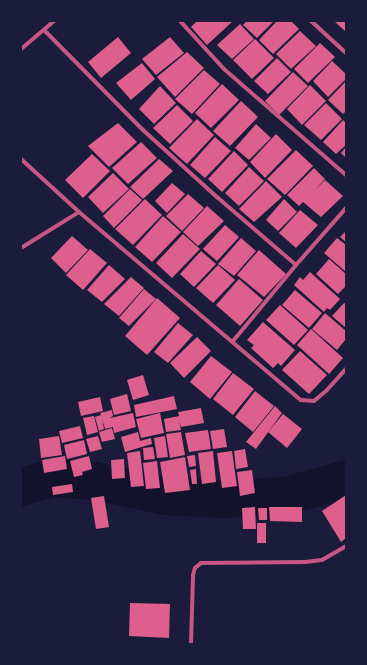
<!DOCTYPE html>
<style>
body{margin:0}
#map{position:relative;width:367px;height:665px;overflow:hidden;background:#1b1b3a;font-family:Raleway,sans-serif}
div>[style]{position:absolute}
[style*='--x']{left:calc(var(--x)*1px);top:calc(var(--y)*1px);width:calc(var(--w)*1px);rotate:calc(var(--a)*1deg)}
.river>*{height:38px;margin:-19px;padding:0 19px;transform-origin:19px;border-radius:19px;background:#12122b}
.building>*{inset:0;background:#dd5f8e}
.minor>*{height:4px;margin:-2px;padding:0 2px;transform-origin:2px;border-radius:2px;background:#c65784}
span{translate:-50% -50%;white-space:nowrap;text-align:center;line-height:1.15;-webkit-text-stroke:3px #1b1b3a;paint-order:stroke}
.frame{position:absolute;inset:0;border:22px solid #1b1b3a;pointer-events:none}
</style>
<div id="map">
<div class="river">
<div style="--x:21;--y:487;--w:32;--a:-16"></div>
<div style="--x:52;--y:478;--w:43;--a:4"></div>
<div style="--x:95;--y:481;--w:72;--a:12.1"></div>
<div style="--x:165;--y:496;--w:56;--a:3.1"></div>
<div style="--x:221;--y:499;--w:65;--a:-2.6"></div>
<div style="--x:286;--y:496;--w:62;--a:-15.8"></div>
</div>
<div class="building">
<div style="clip-path:polygon(197px 21px,233px 21px,207px 45px,191px 27px)"></div>
<div style="clip-path:polygon(247px 21px,274px 21px,257px 38px,243px 25px)"></div>
<div style="clip-path:polygon(277px 21px,291px 21px,299px 29px,273px 54px,259px 40px)"></div>
<div style="clip-path:polygon(334px 21px,346px 21px,346px 32px)"></div>
<div style="clip-path:polygon(240px 24px,254px 39px,232px 59px,217px 45px)"></div>
<div style="clip-path:polygon(300px 31px,316px 46px,291px 69px,276px 54px)"></div>
<div style="clip-path:polygon(118px 37px,131px 53px,101px 78px,88px 62px)"></div>
<div style="clip-path:polygon(170px 37px,184px 53px,156px 75px,142px 59px)"></div>
<div style="clip-path:polygon(255px 39px,274px 58px,252px 79px,233px 60px)"></div>
<div style="clip-path:polygon(320px 43px,335px 57px,308px 83px,294px 69px)"></div>
<div style="clip-path:polygon(187px 52px,204px 68px,175px 97px,157px 77px)"></div>
<div style="clip-path:polygon(277px 58px,291px 72px,268px 94px,254px 81px)"></div>
<div style="clip-path:polygon(332px 61px,346px 74px,346px 79px,328px 97px,313px 81px)"></div>
<div style="clip-path:polygon(142px 63px,155px 79px,131px 100px,116px 83px)"></div>
<div style="clip-path:polygon(204px 70px,220px 84px,192px 114px,175px 99px)"></div>
<div style="clip-path:polygon(293px 72px,308px 86px,279px 115px,265px 101px)"></div>
<div style="clip-path:polygon(346px 81px,346px 111px,343px 114px,328px 100px)"></div>
<div style="clip-path:polygon(222px 84px,239px 100px,211px 128px,195px 113px)"></div>
<div style="clip-path:polygon(310px 85px,326px 101px,302px 125px,287px 109px)"></div>
<div style="clip-path:polygon(160px 86px,176px 103px,154px 124px,139px 109px)"></div>
<div style="clip-path:polygon(241px 101px,258px 117px,230px 146px,213px 131px)"></div>
<div style="clip-path:polygon(326px 103px,342px 119px,321px 140px,304px 125px)"></div>
<div style="clip-path:polygon(177px 105px,193px 121px,170px 144px,153px 128px)"></div>
<div style="clip-path:polygon(197px 119px,214px 135px,187px 164px,169px 148px)"></div>
<div style="clip-path:polygon(343px 120px,346px 123px,346px 145px,336px 154px,323px 142px)"></div>
<div style="clip-path:polygon(118px 123px,137px 142px,109px 167px,88px 146px)"></div>
<div style="clip-path:polygon(256px 124px,271px 138px,249px 160px,235px 148px)"></div>
<div style="clip-path:polygon(276px 134px,292px 150px,265px 178px,250px 162px)"></div>
<div style="clip-path:polygon(215px 137px,231px 151px,205px 178px,190px 165px)"></div>
<div style="clip-path:polygon(141px 142px,157px 158px,128px 184px,112px 168px)"></div>
<div style="clip-path:polygon(346px 147px,346px 158px,341px 153px)"></div>
<div style="clip-path:polygon(296px 150px,313px 166px,285px 195px,267px 179px)"></div>
<div style="clip-path:polygon(234px 151px,248px 165px,222px 192px,208px 179px)"></div>
<div style="clip-path:polygon(92px 154px,110px 171px,83px 198px,65px 180px)"></div>
<div style="clip-path:polygon(159px 159px,173px 171px,143px 199px,130px 187px)"></div>
<div style="clip-path:polygon(249px 167px,264px 181px,239px 206px,225px 193px)"></div>
<div style="clip-path:polygon(314px 168px,325px 179px,315px 190px,325px 180px,343px 196px,321px 217px,303px 202px,299px 206px,287px 195px)"></div>
<div style="clip-path:polygon(113px 173px,129px 189px,103px 213px,88px 197px)"></div>
<div style="clip-path:polygon(266px 181px,282px 197px,254px 222px,239px 209px)"></div>
<div style="clip-path:polygon(172px 183px,185px 194px,167px 213px,155px 201px)"></div>
<div style="clip-path:polygon(130px 189px,142px 200px,114px 228px,103px 216px)"></div>
<div style="clip-path:polygon(188px 194px,204px 208px,182px 231px,166px 216px)"></div>
<div style="clip-path:polygon(145px 199px,162px 215px,133px 245px,115px 229px)"></div>
<div style="clip-path:polygon(284px 199px,297px 212px,278px 231px,266px 220px)"></div>
<div style="clip-path:polygon(207px 206px,224px 221px,198px 246px,183px 232px)"></div>
<div style="clip-path:polygon(300px 210px,318px 225px,296px 248px,279px 233px)"></div>
<div style="clip-path:polygon(163px 216px,181px 232px,152px 262px,135px 247px)"></div>
<div style="clip-path:polygon(225px 225px,239px 237px,217px 261px,203px 249px)"></div>
<div style="clip-path:polygon(346px 231px,346px 242px,340px 237px)"></div>
<div style="clip-path:polygon(183px 234px,200px 249px,172px 278px,156px 263px)"></div>
<div style="clip-path:polygon(72px 236px,88px 250px,66px 273px,51px 258px)"></div>
<div style="clip-path:polygon(241px 238px,256px 251px,234px 276px,218px 264px)"></div>
<div style="clip-path:polygon(337px 238px,346px 245px,346px 272px,324px 253px)"></div>
<div style="clip-path:polygon(90px 249px,107px 263px,83px 290px,66px 275px)"></div>
<div style="clip-path:polygon(259px 250px,286px 274px,264px 297px,237px 275px)"></div>
<div style="clip-path:polygon(201px 251px,216px 264px,194px 287px,180px 274px)"></div>
<div style="clip-path:polygon(329px 259px,346px 274px,346px 286px,338px 294px,316px 274px)"></div>
<div style="clip-path:polygon(109px 265px,125px 279px,102px 302px,87px 290px)"></div>
<div style="clip-path:polygon(218px 265px,235px 280px,213px 303px,196px 288px)"></div>
<div style="clip-path:polygon(310px 272px,340px 299px,330px 310px,327px 308px,324px 312px,294px 285px,300px 277px,303px 280px)"></div>
<div style="clip-path:polygon(131px 277px,144px 288px,119px 316px,104px 304px)"></div>
<div style="clip-path:polygon(239px 279px,263px 300px,240px 326px,216px 305px)"></div>
<div style="clip-path:polygon(144px 289px,156px 299px,129px 326px,119px 318px)"></div>
<div style="clip-path:polygon(295px 290px,322px 313px,309px 328px,282px 305px)"></div>
<div style="clip-path:polygon(157px 298px,180px 318px,147px 355px,125px 336px)"></div>
<div style="clip-path:polygon(344px 303px,346px 304px,346px 328px,332px 316px)"></div>
<div style="clip-path:polygon(280px 305px,308px 330px,294px 345px,266px 320px)"></div>
<div style="clip-path:polygon(325px 313px,346px 331px,346px 339px,337px 350px,312px 329px)"></div>
<div style="clip-path:polygon(263px 322px,295px 350px,281px 366px,278px 363px,273px 368px,251px 348px,254px 345px,247px 340px)"></div>
<div style="clip-path:polygon(178px 323px,193px 335px,168px 363px,154px 352px)"></div>
<div style="clip-path:polygon(311px 329px,343px 358px,329px 374px,297px 345px)"></div>
<div style="clip-path:polygon(197px 337px,211px 351px,184px 378px,170px 363px)"></div>
<div style="clip-path:polygon(300px 351px,327px 375px,309px 394px,282px 370px)"></div>
<div style="clip-path:polygon(211px 356px,232px 372px,210px 399px,190px 382px)"></div>
<div style="clip-path:polygon(233px 373px,254px 389px,233px 415px,213px 399px)"></div>
<div style="clip-path:polygon(143px 375px,149px 395px,133px 400px,127px 380px)"></div>
<div style="clip-path:polygon(255px 391px,274px 406px,253px 432px,235px 417px)"></div>
<div style="clip-path:polygon(127px 394px,131px 411px,114px 415px,110px 399px)"></div>
<div style="clip-path:polygon(174px 396px,177px 409px,136px 417px,134px 405px)"></div>
<div style="clip-path:polygon(100px 397px,103px 411px,81px 416px,78px 402px)"></div>
<div style="clip-path:polygon(275px 406px,282px 413px,256px 449px,246px 442px)"></div>
<div style="clip-path:polygon(201px 408px,204px 423px,181px 427px,179px 420px,181px 430px,166px 432px,164px 419px,179px 416px,178px 412px)"></div>
<div style="clip-path:polygon(112px 410px,113px 416px,110px 418px,133px 413px,136px 427px,114px 433px,113px 427px,105px 429px,102px 418px,104px 429px,99px 431px,95px 417px,101px 415px,100px 413px)"></div>
<div style="clip-path:polygon(160px 413px,164px 433px,141px 438px,136px 419px)"></div>
<div style="clip-path:polygon(283px 414px,302px 429px,287px 448px,268px 432px)"></div>
<div style="clip-path:polygon(94px 416px,98px 432px,87px 435px,83px 418px)"></div>
<div style="clip-path:polygon(80px 426px,83px 438px,62px 443px,59px 431px)"></div>
<div style="clip-path:polygon(112px 428px,115px 439px,102px 442px,99px 432px)"></div>
<div style="clip-path:polygon(224px 429px,227px 447px,213px 449px,210px 431px)"></div>
<div style="clip-path:polygon(208px 430px,211px 449px,189px 452px,185px 433px)"></div>
<div style="clip-path:polygon(138px 432px,140px 441px,151px 438px,152px 444px,125px 452px,121px 437px)"></div>
<div style="clip-path:polygon(181px 432px,185px 455px,170px 458px,166px 434px)"></div>
<div style="clip-path:polygon(59px 436px,62px 455px,41px 458px,39px 439px)"></div>
<div style="clip-path:polygon(98px 436px,102px 449px,90px 452px,86px 439px)"></div>
<div style="clip-path:polygon(165px 436px,168px 457px,157px 458px,154px 438px)"></div>
<div style="clip-path:polygon(84px 440px,87px 454px,67px 459px,64px 445px)"></div>
<div style="clip-path:polygon(153px 447px,155px 459px,144px 460px,143px 448px)"></div>
<div style="clip-path:polygon(245px 449px,248px 467px,236px 469px,234px 451px)"></div>
<div style="clip-path:polygon(140px 451px,144px 486px,131px 487px,127px 453px)"></div>
<div style="clip-path:polygon(213px 451px,216px 482px,202px 484px,198px 453px)"></div>
<div style="clip-path:polygon(232px 451px,237px 486px,222px 488px,217px 453px)"></div>
<div style="clip-path:polygon(195px 455px,196px 466px,189px 467px,187px 456px)"></div>
<div style="clip-path:polygon(65px 456px,67px 469px,44px 473px,42px 460px)"></div>
<div style="clip-path:polygon(89px 456px,92px 469px,82px 472px,83px 475px,74px 477px,70px 461px)"></div>
<div style="clip-path:polygon(185px 457px,190px 490px,165px 493px,160px 462px)"></div>
<div style="clip-path:polygon(124px 459px,125px 478px,112px 479px,111px 460px)"></div>
<div style="clip-path:polygon(157px 461px,160px 488px,146px 489px,143px 463px)"></div>
<div style="clip-path:polygon(196px 469px,197px 484px,192px 484px,190px 470px)"></div>
<div style="clip-path:polygon(252px 470px,255px 493px,240px 496px,237px 472px)"></div>
<div style="clip-path:polygon(72px 484px,73px 492px,53px 495px,52px 487px)"></div>
<div style="clip-path:polygon(346px 495px,346px 538px,341px 542px,322px 511px)"></div>
<div style="clip-path:polygon(104px 496px,109px 527px,96px 529px,91px 498px)"></div>
<div style="clip-path:polygon(255px 507px,256px 529px,243px 529px,242px 508px)"></div>
<div style="clip-path:polygon(269px 507px,302px 507px,302px 522px,270px 521px)"></div>
<div style="clip-path:polygon(258px 508px,267px 508px,267px 520px,259px 520px)"></div>
<div style="clip-path:polygon(257px 523px,266px 523px,266px 543px,257px 543px)"></div>
<div style="clip-path:polygon(130px 603px,170px 604px,169px 638px,129px 636px)"></div>
</div>
<div class="minor">
<div style="--x:180;--y:21;--w:65;--a:47.5"></div>
<div style="--x:224;--y:69;--w:162;--a:41"></div>
<div style="--x:311;--y:21;--w:47;--a:42.4"></div>
<div style="--x:44;--y:30;--w:141;--a:45.3"></div>
<div style="--x:143;--y:130;--w:100;--a:42.2"></div>
<div style="--x:217;--y:197;--w:104;--a:40.7"></div>
<div style="--x:21;--y:49;--w:43;--a:-40.3"></div>
<div style="--x:21;--y:159;--w:79;--a:42.4"></div>
<div style="--x:79;--y:212;--w:291;--a:40.3"></div>
<div style="--x:301;--y:400;--w:13;--a:4"></div>
<div style="--x:314;--y:401;--w:17;--a:-40"></div>
<div style="--x:327;--y:390;--w:28;--a:-48"></div>
<div style="--x:21;--y:248;--w:68;--a:-31.8"></div>
<div style="--x:233;--y:341;--w:99;--a:-50.3"></div>
<div style="--x:296;--y:265;--w:76;--a:-48.7"></div>
<div style="--x:191;--y:644;--w:69;--a:-88.3"></div>
<div style="--x:193;--y:575;--w:7;--a:-74"></div>
<div style="--x:195;--y:568;--w:8;--a:-40"></div>
<div style="--x:201;--y:563;--w:104;--a:-0.6"></div>
<div style="--x:305;--y:562;--w:17;--a:-7"></div>
<div style="--x:322;--y:560;--w:28;--a:-30"></div>
</div>
<div class="frame"></div>
</div>
